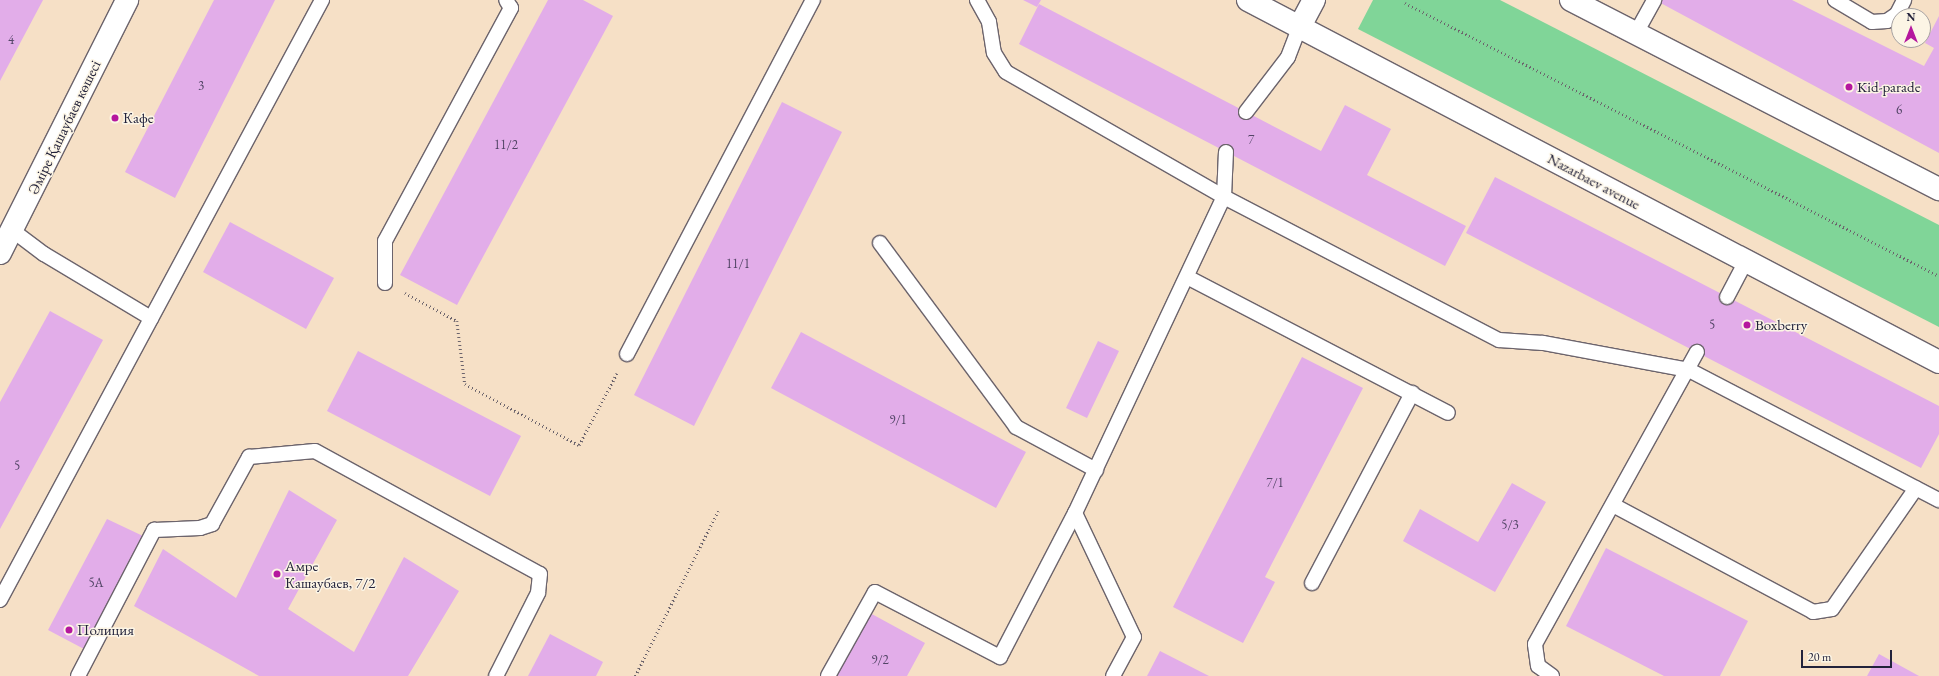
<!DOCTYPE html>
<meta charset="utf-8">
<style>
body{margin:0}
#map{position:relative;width:1939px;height:676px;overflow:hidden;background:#f6e0c6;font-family:"EB Garamond",serif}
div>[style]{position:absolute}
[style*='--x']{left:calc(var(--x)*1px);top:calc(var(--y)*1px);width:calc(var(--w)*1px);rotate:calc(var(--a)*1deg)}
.green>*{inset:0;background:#80d598}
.building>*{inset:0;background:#e2ade9}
.path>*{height:2.5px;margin-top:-1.25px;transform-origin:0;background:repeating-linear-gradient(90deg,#6c646c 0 1px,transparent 0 4px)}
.roads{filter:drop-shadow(1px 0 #6c646c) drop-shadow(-1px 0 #6c646c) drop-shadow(0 1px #6c646c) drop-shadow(0 -1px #6c646c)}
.service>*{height:14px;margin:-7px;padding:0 7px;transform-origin:7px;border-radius:7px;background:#fff}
.tertiary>*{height:22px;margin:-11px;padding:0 11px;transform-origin:11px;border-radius:11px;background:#fff}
.primary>*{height:22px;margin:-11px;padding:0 11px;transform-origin:11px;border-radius:11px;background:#fff}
.dots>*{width:11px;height:11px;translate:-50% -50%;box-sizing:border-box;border:2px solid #fcf5e5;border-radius:50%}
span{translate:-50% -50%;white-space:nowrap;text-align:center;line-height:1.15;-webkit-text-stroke:3px #fcf5e5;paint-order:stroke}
.number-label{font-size:13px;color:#524566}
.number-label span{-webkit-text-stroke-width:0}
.poi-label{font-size:15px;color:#22223b}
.left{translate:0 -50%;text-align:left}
.street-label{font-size:15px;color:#22223b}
.north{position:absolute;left:1891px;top:8px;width:40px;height:40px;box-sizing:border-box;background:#fcf5e5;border:1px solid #a5a1a1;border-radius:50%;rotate:0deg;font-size:11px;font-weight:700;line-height:16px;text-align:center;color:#22223b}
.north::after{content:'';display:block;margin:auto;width:14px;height:18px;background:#b5179e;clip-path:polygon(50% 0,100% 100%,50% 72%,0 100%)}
.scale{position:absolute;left:1801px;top:650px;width:91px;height:18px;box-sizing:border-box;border:2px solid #22223b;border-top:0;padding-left:5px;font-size:12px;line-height:14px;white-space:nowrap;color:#22223b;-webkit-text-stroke:3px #fcf5e5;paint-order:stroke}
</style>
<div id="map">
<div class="green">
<div style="clip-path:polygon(1373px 0,1500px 0,1939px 225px,1939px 327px,1358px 29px)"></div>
</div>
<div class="building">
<div style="clip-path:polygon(0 0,43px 0,0 81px)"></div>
<div style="clip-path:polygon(214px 0,275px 0,175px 198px,125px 172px)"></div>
<div style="clip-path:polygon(548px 0,583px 0,613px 16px,457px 305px,400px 275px)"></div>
<div style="clip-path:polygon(1023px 0,1041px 0,1037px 7px)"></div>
<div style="clip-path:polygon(1655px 0,1792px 0,1924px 66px,1934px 48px,1925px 43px,1939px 16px,1939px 153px)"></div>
<div style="clip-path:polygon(1039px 4px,1321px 151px,1345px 105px,1391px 129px,1367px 175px,1466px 226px,1445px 266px,1019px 44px)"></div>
<div style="clip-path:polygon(782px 102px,842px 132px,694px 426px,634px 395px)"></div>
<div style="clip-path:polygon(1495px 177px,1939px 406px,1939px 434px,1921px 468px,1466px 233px)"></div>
<div style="clip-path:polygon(230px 222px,334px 278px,306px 329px,203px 272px)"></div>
<div style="clip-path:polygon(50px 311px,103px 340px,0 529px,0 402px)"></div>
<div style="clip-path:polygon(801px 332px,1026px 452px,996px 508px,771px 388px)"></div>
<div style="clip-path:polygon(1098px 341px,1119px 351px,1087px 418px,1066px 408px)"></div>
<div style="clip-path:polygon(358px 351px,521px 436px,490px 496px,327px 411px)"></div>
<div style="clip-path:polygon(1302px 357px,1363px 388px,1265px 577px,1275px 582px,1243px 643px,1173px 607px)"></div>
<div style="clip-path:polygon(1512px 483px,1546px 502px,1495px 592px,1403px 541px,1420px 509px,1478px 542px)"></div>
<div style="clip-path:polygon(289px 490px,337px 520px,288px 609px,354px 652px,404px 557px,459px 591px,408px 676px,259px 676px,134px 606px,163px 549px,236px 598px)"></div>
<div style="clip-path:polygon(107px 519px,143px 536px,84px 649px,48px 630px)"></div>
<div style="clip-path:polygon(1606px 548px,1748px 621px,1720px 676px,1664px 676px,1566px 626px)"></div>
<div style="clip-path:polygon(870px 613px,925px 643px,907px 676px,835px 676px)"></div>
<div style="clip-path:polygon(550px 634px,603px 662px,596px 676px,528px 676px)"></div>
<div style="clip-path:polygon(1160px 651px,1209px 676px,1147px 676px)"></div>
<div style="clip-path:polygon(1879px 654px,1919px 676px,1867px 676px)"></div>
</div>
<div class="path">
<div style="--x:1405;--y:3;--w:600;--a:27.08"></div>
<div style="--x:405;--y:293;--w:59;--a:28.3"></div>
<div style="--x:457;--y:321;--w:64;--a:82.8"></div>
<div style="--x:465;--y:384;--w:129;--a:28.2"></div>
<div style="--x:579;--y:445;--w:81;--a:-62.2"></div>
<div style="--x:635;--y:676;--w:185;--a:-63.3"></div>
</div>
<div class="roads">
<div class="service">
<div style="--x:977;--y:0;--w:25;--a:61"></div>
<div style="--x:989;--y:22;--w:31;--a:81"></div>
<div style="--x:994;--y:53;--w:22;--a:58"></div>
<div style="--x:1006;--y:72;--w:251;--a:29.8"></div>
<div style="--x:1224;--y:197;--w:310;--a:27.5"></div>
<div style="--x:1499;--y:340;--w:44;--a:3.9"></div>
<div style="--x:1543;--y:343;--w:148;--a:10.5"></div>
<div style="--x:1689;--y:370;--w:282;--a:27.5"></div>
<div style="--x:1835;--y:0;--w:43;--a:30.7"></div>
<div style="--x:1872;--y:22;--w:15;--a:-4"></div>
<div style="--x:1887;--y:21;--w:12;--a:-35"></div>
<div style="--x:1897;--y:14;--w:16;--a:-63"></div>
<div style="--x:1636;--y:33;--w:38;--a:-61"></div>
<div style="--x:1246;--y:112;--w:69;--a:-52.6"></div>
<div style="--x:1288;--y:57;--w:31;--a:-69"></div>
<div style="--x:12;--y:230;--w:40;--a:37"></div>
<div style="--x:44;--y:254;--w:125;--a:30.9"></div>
<div style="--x:880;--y:243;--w:229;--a:53.5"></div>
<div style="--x:1016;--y:427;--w:91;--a:28.3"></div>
<div style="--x:1187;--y:277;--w:294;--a:27.5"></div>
<div style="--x:385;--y:283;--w:42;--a:-90"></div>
<div style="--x:385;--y:241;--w:265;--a:-61.6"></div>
<div style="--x:511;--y:8;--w:9;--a:-122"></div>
<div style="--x:1727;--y:297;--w:41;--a:-62.2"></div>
<div style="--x:627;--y:354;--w:400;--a:-62.3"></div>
<div style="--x:1613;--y:505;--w:227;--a:28.1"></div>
<div style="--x:1813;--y:612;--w:19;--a:-9"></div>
<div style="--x:1832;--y:609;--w:147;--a:-55.2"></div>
<div style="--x:1075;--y:513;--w:137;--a:64.6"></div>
<div style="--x:1134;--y:637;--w:44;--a:118.3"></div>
<div style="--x:1312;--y:583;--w:215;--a:-62.2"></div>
<div style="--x:0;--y:600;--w:681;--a:-61.78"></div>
<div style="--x:78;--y:676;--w:165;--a:-62.5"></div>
<div style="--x:154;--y:530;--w:46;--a:-2.5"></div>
<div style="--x:200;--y:528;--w:13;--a:-18"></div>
<div style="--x:212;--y:524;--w:77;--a:-61.1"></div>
<div style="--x:249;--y:457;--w:66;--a:-5.2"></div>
<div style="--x:315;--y:451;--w:256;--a:28.7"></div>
<div style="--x:540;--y:574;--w:19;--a:96"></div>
<div style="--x:538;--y:593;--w:93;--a:116.8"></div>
<div style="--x:828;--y:676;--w:96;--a:-60.8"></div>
<div style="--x:875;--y:592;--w:141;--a:27.5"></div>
<div style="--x:1000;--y:657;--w:162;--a:-62.5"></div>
<div style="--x:1075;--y:513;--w:349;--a:-64.8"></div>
<div style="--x:1224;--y:197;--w:45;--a:-87.5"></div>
<div style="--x:1552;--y:676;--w:17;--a:-144"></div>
<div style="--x:1538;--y:666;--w:22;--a:-98"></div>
<div style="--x:1535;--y:644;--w:334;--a:-61"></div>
</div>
<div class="tertiary">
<div style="--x:0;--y:253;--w:283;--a:-63.3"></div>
</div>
<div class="primary">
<div style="--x:1248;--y:0;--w:780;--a:27.65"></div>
<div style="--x:1571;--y:0;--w:414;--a:27.2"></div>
<div style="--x:1299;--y:28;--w:32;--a:-62"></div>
</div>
</div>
<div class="dots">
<div style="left:1849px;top:87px;background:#b5179e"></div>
<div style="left:115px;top:118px;background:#b5179e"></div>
<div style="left:1747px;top:325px;background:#b5179e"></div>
<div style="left:277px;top:574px;background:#b5179e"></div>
<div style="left:69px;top:630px;background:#b5179e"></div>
</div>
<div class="number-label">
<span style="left:11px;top:40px">4</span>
<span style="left:201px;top:86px">3</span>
<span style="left:1899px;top:110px">6</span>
<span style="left:1251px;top:140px">7</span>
<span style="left:506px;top:145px">11/2</span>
<span style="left:738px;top:264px">11/1</span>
<span style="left:1712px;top:325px">5</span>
<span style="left:898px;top:420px">9/1</span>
<span style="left:17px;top:466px">5</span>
<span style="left:1275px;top:483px">7/1</span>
<span style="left:1510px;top:525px">5/3</span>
<span style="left:96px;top:583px">5А</span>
<span style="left:880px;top:660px">9/2</span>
</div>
<div class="poi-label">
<span class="left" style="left:1857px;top:87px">Kid-parade</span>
<span class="left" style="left:123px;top:118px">Кафе</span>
<span class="left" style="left:1755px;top:325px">Boxberry</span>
<span class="left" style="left:285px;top:574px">Амре<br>Кашаубаев, 7/2</span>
<span class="left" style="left:77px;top:630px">Полиция</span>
</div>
<div class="street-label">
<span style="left:64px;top:127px;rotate:-64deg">Әміре Қашаубаев көшесі</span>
<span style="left:1594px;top:181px;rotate:28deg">Nazarbaev avenue</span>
</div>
<div class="north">N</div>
<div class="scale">20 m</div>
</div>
